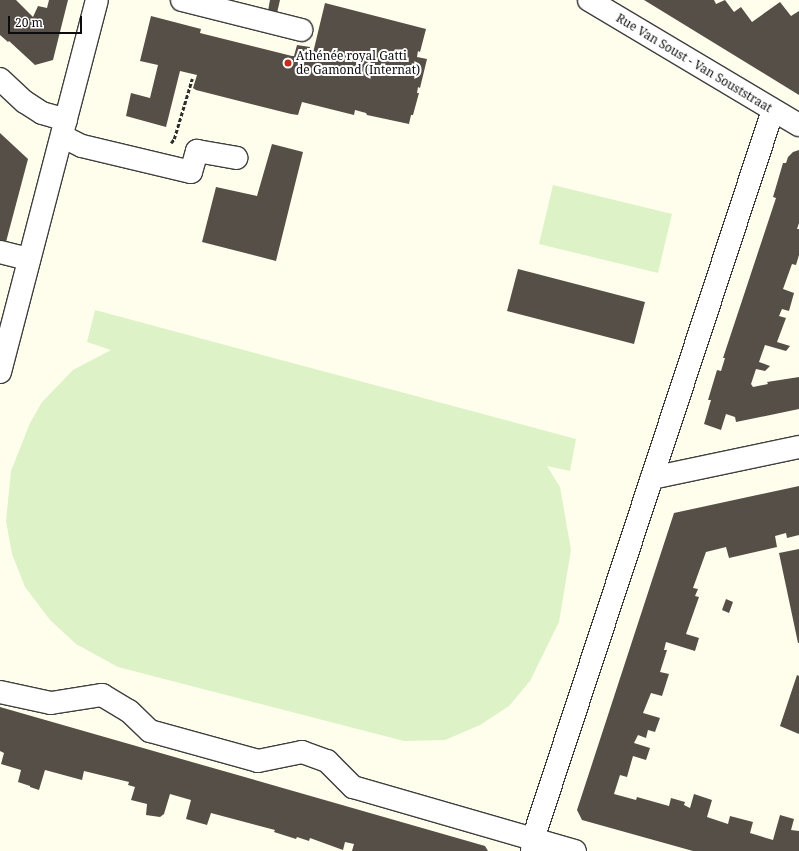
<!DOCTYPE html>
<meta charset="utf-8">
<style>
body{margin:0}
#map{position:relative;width:799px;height:851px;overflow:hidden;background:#fffeec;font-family:"Noto Serif",serif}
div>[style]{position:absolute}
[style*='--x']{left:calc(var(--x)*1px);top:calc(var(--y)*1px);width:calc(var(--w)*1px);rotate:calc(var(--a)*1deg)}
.pitch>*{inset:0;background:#ddf2c6}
.building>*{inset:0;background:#564f48}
.path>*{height:2.5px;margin-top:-1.25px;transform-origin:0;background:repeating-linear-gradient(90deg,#2e2e2e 0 4px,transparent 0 6px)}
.roads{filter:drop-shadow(1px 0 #3f3f3f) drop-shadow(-1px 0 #3f3f3f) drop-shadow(0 1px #3f3f3f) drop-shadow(0 -1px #3f3f3f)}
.minor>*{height:22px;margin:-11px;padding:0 11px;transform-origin:11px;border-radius:11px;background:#fff}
.dots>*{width:11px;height:11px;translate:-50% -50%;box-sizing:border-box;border:2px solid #fff;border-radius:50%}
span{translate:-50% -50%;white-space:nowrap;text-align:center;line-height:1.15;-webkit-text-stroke:4px #fff;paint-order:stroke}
.poi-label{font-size:12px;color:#0c0c0c}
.left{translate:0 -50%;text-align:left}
.street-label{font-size:12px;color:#0c0c0c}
.scale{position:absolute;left:8px;top:16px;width:74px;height:18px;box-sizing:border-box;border:2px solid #0c0c0c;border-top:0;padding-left:5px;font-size:12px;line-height:14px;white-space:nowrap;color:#0c0c0c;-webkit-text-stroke:3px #fff;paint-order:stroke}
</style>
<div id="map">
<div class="pitch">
<div style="clip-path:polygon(553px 185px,672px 214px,658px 273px,539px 244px)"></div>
<div style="clip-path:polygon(95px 310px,576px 439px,570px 471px,547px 466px,560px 487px,571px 550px,559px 622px,530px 681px,509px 706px,480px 725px,445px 740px,404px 741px,118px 667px,76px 644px,50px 620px,25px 587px,12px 554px,6px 521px,11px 471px,30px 423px,42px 402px,73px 370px,111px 350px,87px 342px)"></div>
</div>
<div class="building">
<div style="clip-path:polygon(0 0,16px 0,33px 17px,38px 6px,47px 8px,49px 0,68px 0,53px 60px,35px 65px,9px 41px,8px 42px,0 35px)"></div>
<div style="clip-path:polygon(270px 0,280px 0,277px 13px,268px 11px)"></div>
<div style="clip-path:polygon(644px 0,714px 0,716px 4px,725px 0,734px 12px,741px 7px,752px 22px,780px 2px,791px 16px,799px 11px,799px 95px)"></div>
<div style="clip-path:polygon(325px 3px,426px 29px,420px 52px,418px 51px,417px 57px,427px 59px,420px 88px,418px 87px,417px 93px,419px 93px,413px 115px,411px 115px,409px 124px,367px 115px,366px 113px,355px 110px,354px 115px,302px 102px,298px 115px,291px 114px,196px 90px,193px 88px,197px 75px,180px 71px,166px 127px,126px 116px,131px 93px,150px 98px,158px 65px,140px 61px,151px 16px,201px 29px,200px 33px,292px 56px,294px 56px,297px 45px,310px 47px,309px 56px,312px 57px)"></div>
<div style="clip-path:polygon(0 133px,28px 159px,6px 242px,0 240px)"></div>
<div style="clip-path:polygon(272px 144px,303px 152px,276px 261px,202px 242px,216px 187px,257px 196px)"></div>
<div style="clip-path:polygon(799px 150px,799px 223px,797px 229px,799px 229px,799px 255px,796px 265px,792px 264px,783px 289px,794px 293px,789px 311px,782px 309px,779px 316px,786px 318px,777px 342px,790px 346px,786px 351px,765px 345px,759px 362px,770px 366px,765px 371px,756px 369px,751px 384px,753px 387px,768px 384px,767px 382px,799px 377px,799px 409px,736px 422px,735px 417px,726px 414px,721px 430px,704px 424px,711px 400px,708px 400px,717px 370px,721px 371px,725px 358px,723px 358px,776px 198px,773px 197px,783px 163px,786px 163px,788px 157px,793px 152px)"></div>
<div style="clip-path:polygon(518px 269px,645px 302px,634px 344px,507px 311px)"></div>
<div style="clip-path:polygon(799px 486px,799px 535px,787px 538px,786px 533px,775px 536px,777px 547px,729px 558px,726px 547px,706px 552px,693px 588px,698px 589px,695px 596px,699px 597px,686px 634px,699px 638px,695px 651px,666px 642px,664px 650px,667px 650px,660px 672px,669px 674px,662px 696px,651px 693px,643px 713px,660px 718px,655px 732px,648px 730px,646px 738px,638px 735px,634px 743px,650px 748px,646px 760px,633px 756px,627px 777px,620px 775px,614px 794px,636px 800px,637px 797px,669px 806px,671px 798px,685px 802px,684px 805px,690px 808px,694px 794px,712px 800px,707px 817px,728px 824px,730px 816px,753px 822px,750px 833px,773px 840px,780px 815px,794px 819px,791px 830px,799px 831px,799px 851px,693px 851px,582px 820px,577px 810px,674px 513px)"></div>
<div style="clip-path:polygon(799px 549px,799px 643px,798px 643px,779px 553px)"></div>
<div style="clip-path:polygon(726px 599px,733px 602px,729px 613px,722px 610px)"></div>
<div style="clip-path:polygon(797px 675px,799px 676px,799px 734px,780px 726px)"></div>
<div style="clip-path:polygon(0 707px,485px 846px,488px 851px,352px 851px,354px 844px,345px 842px,343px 850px,310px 838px,309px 841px,297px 837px,296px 839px,274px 832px,275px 830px,211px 813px,207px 825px,186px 819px,191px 800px,170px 794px,164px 814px,160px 817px,146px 815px,147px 804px,131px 800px,135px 787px,128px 785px,129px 782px,84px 771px,82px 780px,45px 770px,39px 790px,30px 787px,30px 786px,18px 782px,21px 770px,1px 764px,4px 753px,0 751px)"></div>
</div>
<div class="path">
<div style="--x:171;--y:143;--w:5;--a:-53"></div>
<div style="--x:174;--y:139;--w:63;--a:-73.3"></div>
</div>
<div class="roads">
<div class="minor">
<div style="--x:182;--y:0;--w:123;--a:14.1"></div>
<div style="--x:589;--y:0;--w:244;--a:30.8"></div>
<div style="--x:0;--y:79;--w:34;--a:43"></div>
<div style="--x:25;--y:102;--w:20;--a:33"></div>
<div style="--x:42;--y:113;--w:25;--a:16"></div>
<div style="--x:62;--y:136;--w:22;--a:27"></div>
<div style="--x:82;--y:146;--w:112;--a:13.4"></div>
<div style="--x:191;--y:172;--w:22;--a:-74"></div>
<div style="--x:197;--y:151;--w:40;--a:10"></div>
<div style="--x:0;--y:252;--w:30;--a:14"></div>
<div style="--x:0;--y:372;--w:384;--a:-75.4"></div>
<div style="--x:652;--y:478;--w:150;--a:-11.9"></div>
<div style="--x:0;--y:692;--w:52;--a:12.2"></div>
<div style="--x:51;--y:703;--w:52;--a:-8.9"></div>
<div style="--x:102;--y:695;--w:31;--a:31"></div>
<div style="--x:129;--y:711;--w:29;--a:44"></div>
<div style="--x:150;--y:731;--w:112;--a:15.5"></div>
<div style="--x:258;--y:761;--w:45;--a:-11.6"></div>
<div style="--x:302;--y:752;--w:27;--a:20"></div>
<div style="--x:327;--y:761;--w:37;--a:45"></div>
<div style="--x:353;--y:787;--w:231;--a:16.1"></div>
<div style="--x:532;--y:851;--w:12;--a:-85"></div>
<div style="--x:533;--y:839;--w:767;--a:-71.78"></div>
</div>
</div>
<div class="dots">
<div style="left:288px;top:63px;background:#c32c1e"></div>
</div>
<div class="poi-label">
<span class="left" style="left:296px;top:63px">Athénée royal Gatti<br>de Gamond (Internat)</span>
</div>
<div class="street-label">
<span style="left:694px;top:63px;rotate:31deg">Rue Van Soust - Van Souststraat</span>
</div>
<div class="scale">20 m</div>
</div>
